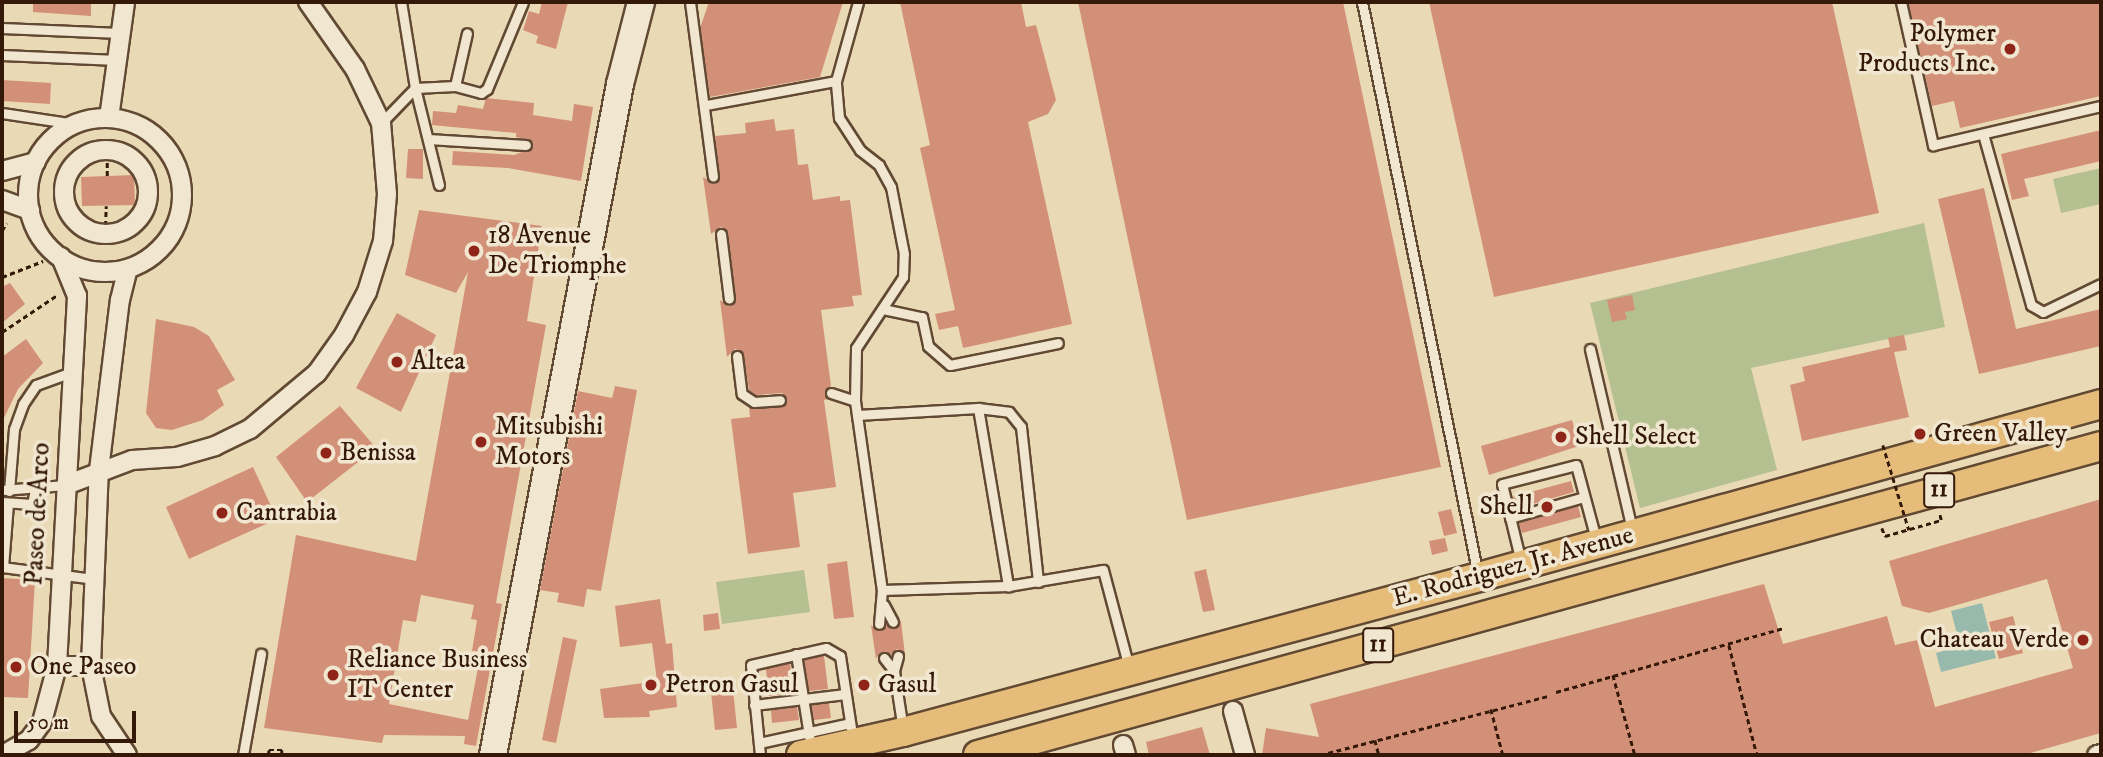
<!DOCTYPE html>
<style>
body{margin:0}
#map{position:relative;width:2103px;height:757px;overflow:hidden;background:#ead9b5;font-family:"IM FELL DW Pica",serif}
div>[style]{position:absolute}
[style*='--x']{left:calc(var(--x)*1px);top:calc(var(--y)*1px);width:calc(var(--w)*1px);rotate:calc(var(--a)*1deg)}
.green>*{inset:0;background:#b4c090}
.water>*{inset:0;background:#98baad}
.building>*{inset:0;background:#d39078}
.path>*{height:2.5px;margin-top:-1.25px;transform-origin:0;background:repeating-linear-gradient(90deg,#341908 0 5px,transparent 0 8.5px)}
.roads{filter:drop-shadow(2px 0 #624933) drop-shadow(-2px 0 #624933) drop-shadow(0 2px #624933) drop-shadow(0 -2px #624933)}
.lane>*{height:9px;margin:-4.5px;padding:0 4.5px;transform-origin:4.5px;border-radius:4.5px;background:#f1e6cf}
.street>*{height:18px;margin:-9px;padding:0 9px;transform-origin:9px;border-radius:9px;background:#f1e6cf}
.street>.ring{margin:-9px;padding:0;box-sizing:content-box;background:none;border:18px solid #f1e6cf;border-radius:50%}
.secondary>*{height:26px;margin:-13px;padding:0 13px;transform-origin:13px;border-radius:13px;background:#f1e6cf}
.primary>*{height:28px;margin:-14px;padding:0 14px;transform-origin:14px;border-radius:14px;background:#e5bc7a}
.path-bridge>*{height:2.5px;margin-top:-1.25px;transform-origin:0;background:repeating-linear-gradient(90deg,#341908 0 5px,transparent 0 8.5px)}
.dots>*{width:19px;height:19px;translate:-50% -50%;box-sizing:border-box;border:4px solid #f1e6cf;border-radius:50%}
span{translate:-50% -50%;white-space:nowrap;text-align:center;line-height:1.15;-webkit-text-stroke:7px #f1e6cf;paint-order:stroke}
.shield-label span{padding:2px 5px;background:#f1e6cf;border:2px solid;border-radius:5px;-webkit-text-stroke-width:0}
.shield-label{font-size:24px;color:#341908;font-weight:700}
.poi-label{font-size:26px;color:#341908}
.right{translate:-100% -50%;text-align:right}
.left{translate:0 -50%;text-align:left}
.street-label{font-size:26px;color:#341908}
.frame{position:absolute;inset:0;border:4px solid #341908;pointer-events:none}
.scale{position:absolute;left:14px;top:711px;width:122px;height:32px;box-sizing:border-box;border:4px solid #341908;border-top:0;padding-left:9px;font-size:21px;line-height:24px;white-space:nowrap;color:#341908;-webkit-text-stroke:5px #f1e6cf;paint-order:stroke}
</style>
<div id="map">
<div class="green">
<div style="clip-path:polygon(2101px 168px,2101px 204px,2061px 213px,2053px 179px)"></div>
<div style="clip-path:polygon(1924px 223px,1945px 327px,1751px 368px,1777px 470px,1640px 508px,1590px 303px)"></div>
<div style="clip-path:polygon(804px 570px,810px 612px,722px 624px,716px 582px)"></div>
</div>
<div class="water">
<div style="clip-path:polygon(1982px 603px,1996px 658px,1941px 672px,1936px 653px,1960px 646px,1951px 611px)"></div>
</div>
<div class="building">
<div style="clip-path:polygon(33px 2px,91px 3px,91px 16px,33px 12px)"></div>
<div style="clip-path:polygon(542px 2px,568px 2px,556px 49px,536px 43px,538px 36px,523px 30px,529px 11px,539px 14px)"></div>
<div style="clip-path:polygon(709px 2px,843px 2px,820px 77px,710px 97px,700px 28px)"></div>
<div style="clip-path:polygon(900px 2px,1021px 2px,1026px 27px,1036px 25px,1056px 100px,1048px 114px,1028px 122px,1072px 324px,963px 348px,958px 326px,939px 330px,935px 314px,955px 310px,920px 148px,930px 145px)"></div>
<div style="clip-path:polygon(1078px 2px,1343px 2px,1441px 467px,1187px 520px)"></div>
<div style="clip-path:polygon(1429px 2px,1832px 2px,1879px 213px,1494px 297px)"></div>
<div style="clip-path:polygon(1908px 2px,2101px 2px,2101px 96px,1960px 128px,1954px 101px,1932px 106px)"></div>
<div style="clip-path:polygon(2px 80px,51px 83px,50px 104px,2px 101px)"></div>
<div style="clip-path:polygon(486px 98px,534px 103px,533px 115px,572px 121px,574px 104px,593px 107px,581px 181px,508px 168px,452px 165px,453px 151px,514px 155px,532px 148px,530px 140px,516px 137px,516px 133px,432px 125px,433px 111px,456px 113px,458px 105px,483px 109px)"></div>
<div style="clip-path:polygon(774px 119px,776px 131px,794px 129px,798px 165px,808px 164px,813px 200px,840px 196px,840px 201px,850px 200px,862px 295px,852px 296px,854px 306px,821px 310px,831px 386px,825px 390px,828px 399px,824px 400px,836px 487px,793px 493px,800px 547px,748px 554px,731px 419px,750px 417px,749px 407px,783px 406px,787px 399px,782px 393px,756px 395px,749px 390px,743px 352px,735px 349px,727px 357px,720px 300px,729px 306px,736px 299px,728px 233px,721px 227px,711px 234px,703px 177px,713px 183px,720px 178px,715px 136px,746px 133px,745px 123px)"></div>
<div style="clip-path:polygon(2101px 130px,2101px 161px,2024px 179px,2029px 196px,2012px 200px,2001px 154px)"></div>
<div style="clip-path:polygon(408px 149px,423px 149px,423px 179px,406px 178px)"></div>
<div style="clip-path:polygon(134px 175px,135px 205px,82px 206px,81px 177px)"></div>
<div style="clip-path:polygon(1984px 188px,2016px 329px,2101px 309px,2101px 346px,1979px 374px,1938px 199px)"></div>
<div style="clip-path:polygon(evenodd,419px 210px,542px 226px,527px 321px,546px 325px,496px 603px,502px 604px,476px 746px,464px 744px,465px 736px,384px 735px,382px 743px,264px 728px,296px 535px,416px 561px,468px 272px,456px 293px,405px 275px,419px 210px,421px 595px,474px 605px,471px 619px,477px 620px,472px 651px,481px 652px,468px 720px,389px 704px,403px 620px,416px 622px,421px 595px)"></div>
<div style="clip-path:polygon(10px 283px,25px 304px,2px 323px,2px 287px)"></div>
<div style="clip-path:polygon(1632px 295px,1635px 310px,1625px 312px,1627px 319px,1612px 322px,1607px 300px)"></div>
<div style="clip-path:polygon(397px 313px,436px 335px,401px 412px,356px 388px)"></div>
<div style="clip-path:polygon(156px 319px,194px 327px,209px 336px,235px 380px,217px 390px,224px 405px,203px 420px,172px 430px,156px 428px,146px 413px)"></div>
<div style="clip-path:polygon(1904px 335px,1907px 350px,1894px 352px,1909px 417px,1802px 441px,1790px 385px,1805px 381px,1802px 367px,1890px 347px,1888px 338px)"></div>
<div style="clip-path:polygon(26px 339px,43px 363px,18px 389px,2px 422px,2px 357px)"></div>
<div style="clip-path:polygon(615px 386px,637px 390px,601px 591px,587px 589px,584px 607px,557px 602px,559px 593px,540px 590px,578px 391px,612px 398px)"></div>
<div style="clip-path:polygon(340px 406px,376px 448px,307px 502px,276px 457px)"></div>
<div style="clip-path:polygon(1572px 420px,1579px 446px,1489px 475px,1481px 446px)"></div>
<div style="clip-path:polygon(253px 467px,277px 519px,189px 559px,166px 507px)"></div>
<div style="clip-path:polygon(1571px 481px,1574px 492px,1515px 509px,1512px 497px)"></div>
<div style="clip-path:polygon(2101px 499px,2101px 733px,2023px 755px,1262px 755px,1266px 728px,1319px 737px,1310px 704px,1764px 584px,1783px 644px,1887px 616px,1895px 645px,1917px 640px,1935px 707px,2073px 668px,2047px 579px,1929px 613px,1902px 606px,1889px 561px)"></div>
<div style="clip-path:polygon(1578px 506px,1581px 517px,1522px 533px,1519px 523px)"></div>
<div style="clip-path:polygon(1451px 509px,1457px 533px,1444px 536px,1438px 512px)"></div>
<div style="clip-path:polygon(1445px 538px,1448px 551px,1432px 555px,1429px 541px)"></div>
<div style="clip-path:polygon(847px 561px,854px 617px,834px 619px,827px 564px)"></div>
<div style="clip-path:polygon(1206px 569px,1215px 610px,1203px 612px,1194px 572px)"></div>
<div style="clip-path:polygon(2px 578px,35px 580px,28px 698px,2px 697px)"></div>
<div style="clip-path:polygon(660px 599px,666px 644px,672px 643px,677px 707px,649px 711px,650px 717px,604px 718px,600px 689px,657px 681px,652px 643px,620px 647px,615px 606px)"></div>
<div style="clip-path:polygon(718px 613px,720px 629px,704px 631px,703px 615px)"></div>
<div style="clip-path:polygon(2013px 616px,2023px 653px,1999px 659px,1989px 622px)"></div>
<div style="clip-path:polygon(900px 621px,901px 621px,905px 655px,897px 649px,891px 655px,880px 652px,876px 659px,871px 625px,878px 631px,886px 624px,893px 629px)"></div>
<div style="clip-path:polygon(563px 637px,577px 640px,556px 743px,542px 740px)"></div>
<div style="clip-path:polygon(824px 656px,828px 689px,809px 691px,804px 660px)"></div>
<div style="clip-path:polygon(790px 663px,795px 693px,769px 696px,766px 669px)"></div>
<div style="clip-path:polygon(732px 680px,737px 728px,715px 730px,710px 682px)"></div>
<div style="clip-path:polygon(829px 703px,831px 718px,814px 720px,811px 705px)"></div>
<div style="clip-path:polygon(797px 707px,799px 720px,772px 723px,771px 710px)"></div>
<div style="clip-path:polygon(1202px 727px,1210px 755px,1149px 755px,1146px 742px)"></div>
</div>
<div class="path">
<div style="--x:107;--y:176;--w:27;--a:-90"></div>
<div style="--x:2;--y:231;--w:9;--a:-63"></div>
<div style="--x:105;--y:234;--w:28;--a:-88"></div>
<div style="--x:2;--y:277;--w:44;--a:-21.3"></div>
<div style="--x:2;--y:332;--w:66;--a:-33.9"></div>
<div style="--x:1882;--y:528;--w:9;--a:69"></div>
<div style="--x:1885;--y:536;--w:58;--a:-15.9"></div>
<div style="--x:1941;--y:520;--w:8;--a:-104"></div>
<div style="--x:1729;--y:645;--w:114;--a:75.7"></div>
<div style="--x:1613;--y:675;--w:83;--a:74.6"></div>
<div style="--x:1556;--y:692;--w:236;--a:-15.7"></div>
<div style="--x:1491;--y:709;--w:48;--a:75.4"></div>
<div style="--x:1375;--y:740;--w:16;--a:75"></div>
<div style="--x:268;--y:755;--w:5;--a:-79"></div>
<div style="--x:269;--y:750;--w:13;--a:0"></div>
<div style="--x:282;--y:750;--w:5;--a:90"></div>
<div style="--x:1320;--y:755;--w:236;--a:-14.5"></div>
</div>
<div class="roads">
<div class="lane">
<div style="--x:690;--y:2;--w:176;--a:82.5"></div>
<div style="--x:1362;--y:2;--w:585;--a:78.56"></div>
<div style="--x:1901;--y:2;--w:147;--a:77.4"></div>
<div style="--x:1933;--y:145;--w:172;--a:-13.1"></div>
<div style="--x:2;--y:28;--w:118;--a:2.4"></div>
<div style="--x:2;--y:55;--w:115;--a:2.5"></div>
<div style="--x:455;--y:86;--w:27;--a:15"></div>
<div style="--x:481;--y:93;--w:7;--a:-34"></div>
<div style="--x:487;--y:89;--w:94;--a:-67.5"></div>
<div style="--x:706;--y:105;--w:132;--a:-10.5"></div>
<div style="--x:2;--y:113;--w:74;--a:8.6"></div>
<div style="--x:381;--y:123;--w:49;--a:-45.8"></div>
<div style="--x:415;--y:88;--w:87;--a:-99.2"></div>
<div style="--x:1983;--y:134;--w:178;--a:74.3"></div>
<div style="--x:2031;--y:305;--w:14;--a:30"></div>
<div style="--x:2043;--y:312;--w:64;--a:-25.8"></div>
<div style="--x:428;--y:139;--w:98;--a:3.5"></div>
<div style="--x:439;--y:185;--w:100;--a:-103.9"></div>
<div style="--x:415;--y:88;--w:40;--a:-2.9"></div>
<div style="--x:455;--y:86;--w:54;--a:-77.2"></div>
<div style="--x:721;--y:234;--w:65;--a:83"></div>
<div style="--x:883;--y:309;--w:40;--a:12"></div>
<div style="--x:922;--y:317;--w:30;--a:78"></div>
<div style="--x:928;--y:346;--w:29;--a:41"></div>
<div style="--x:950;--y:365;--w:110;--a:-11.5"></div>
<div style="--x:1590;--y:349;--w:185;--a:76.9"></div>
<div style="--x:737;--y:356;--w:38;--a:83"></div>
<div style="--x:742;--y:394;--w:14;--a:34"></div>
<div style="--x:754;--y:402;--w:26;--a:-4"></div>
<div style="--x:831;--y:393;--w:25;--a:18"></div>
<div style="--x:855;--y:401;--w:191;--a:81.9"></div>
<div style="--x:882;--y:590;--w:34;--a:95"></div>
<div style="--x:855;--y:401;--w:53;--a:-88.9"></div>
<div style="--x:856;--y:348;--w:85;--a:-56.5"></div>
<div style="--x:903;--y:277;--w:23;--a:-88"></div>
<div style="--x:904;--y:254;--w:68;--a:-101"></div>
<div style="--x:891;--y:187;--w:25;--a:-119"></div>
<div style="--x:879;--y:165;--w:24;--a:-142"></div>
<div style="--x:860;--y:150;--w:38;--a:-123"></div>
<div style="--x:839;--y:118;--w:37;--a:-95"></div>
<div style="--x:836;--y:81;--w:82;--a:-74.4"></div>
<div style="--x:978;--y:408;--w:31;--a:7"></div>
<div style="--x:1009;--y:412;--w:19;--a:51"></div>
<div style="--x:1021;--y:427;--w:156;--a:83.7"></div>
<div style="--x:857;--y:415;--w:121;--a:-3.3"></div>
<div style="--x:978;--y:408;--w:181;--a:80.4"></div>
<div style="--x:2;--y:490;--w:64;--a:-4.5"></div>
<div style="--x:9;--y:491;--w:62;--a:-85.4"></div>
<div style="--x:14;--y:429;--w:27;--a:-70"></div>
<div style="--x:23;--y:404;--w:23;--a:-56"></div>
<div style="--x:36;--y:385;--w:38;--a:-20"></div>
<div style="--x:2;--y:502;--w:30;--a:4"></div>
<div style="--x:32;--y:504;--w:14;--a:-78"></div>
<div style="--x:1510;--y:518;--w:77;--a:-15.8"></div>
<div style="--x:1521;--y:562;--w:80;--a:-103.7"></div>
<div style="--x:1502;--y:484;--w:76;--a:-14.4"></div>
<div style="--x:1576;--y:465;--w:77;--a:74.9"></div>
<div style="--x:2;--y:567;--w:94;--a:7.4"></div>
<div style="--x:3;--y:567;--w:64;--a:-85.5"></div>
<div style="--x:882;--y:590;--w:126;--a:-1.8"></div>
<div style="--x:1008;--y:586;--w:96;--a:-9.6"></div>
<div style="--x:1103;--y:570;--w:101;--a:75.1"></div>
<div style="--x:884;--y:605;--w:19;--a:62"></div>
<div style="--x:796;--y:654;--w:95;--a:80.9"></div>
<div style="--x:898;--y:656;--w:16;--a:105"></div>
<div style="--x:894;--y:671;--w:60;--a:81.3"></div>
<div style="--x:884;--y:658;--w:16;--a:52"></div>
<div style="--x:754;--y:705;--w:92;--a:-6.9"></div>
<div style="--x:759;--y:743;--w:93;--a:-12.4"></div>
<div style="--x:243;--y:755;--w:103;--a:-79.9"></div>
<div style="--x:760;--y:755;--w:90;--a:-95.7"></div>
<div style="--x:751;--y:665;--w:77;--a:-12.8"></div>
<div style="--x:826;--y:648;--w:16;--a:30"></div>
<div style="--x:840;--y:656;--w:86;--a:81.3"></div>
</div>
<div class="street">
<div style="--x:109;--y:118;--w:117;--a:-82.1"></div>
<div class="ring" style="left:28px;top:118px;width:136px;height:136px"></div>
<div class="ring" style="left:64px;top:150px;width:66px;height:66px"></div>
<div style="--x:2;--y:171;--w:35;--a:-15"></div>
<div style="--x:2;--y:200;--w:30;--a:20"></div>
<div style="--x:66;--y:485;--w:71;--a:-20.7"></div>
<div style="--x:132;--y:460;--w:45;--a:-3.8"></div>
<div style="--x:177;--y:457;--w:40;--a:-16"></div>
<div style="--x:215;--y:446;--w:39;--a:-26"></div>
<div style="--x:250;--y:429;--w:87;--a:-39.9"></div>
<div style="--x:317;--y:373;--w:47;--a:-54.6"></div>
<div style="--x:344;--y:335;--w:49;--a:-61.9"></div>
<div style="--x:367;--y:292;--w:53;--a:-72.6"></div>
<div style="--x:383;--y:241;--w:47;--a:-85.1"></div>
<div style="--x:387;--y:194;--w:71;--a:-94.8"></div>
<div style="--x:381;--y:123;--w:60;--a:-115.7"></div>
<div style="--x:355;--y:69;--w:82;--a:-125"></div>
<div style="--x:57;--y:666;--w:34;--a:0"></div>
<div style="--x:1233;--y:711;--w:46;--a:74.7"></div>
<div style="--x:1123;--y:745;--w:10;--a:73"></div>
<div style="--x:3;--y:755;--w:30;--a:-30"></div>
<div style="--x:29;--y:740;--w:22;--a:-54"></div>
<div style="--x:42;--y:722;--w:58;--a:-75"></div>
<div style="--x:57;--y:666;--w:371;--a:-86.9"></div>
<div style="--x:77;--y:296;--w:42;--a:-112.3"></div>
<div style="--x:127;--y:755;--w:47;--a:-123.7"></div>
<div style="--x:101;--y:716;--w:51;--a:-101.3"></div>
<div style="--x:91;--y:666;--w:196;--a:-87.7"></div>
<div style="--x:99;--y:470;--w:171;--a:-83"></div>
<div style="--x:120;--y:300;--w:32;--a:-76"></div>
<div style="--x:2097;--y:755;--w:4;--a:-14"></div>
</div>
<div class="secondary">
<div style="--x:493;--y:755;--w:683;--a:-79.28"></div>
<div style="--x:620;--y:84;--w:85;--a:-75.6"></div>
</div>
<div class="primary">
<div style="--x:801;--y:755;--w:105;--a:-12.7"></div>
<div style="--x:903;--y:732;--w:596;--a:-15.06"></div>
<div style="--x:1479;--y:577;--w:646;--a:-15.54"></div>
<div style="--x:978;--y:755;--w:1165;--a:-15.38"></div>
</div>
</div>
<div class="path-bridge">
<div style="--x:1883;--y:445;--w:89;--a:73"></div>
</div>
<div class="dots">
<div style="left:2010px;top:49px;background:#8f2418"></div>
<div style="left:474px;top:251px;background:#8f2418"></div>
<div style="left:397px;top:362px;background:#8f2418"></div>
<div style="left:1920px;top:434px;background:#8f2418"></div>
<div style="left:1561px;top:437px;background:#8f2418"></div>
<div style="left:481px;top:442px;background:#8f2418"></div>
<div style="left:326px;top:453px;background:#8f2418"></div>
<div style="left:1547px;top:507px;background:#8f2418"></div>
<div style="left:222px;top:513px;background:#8f2418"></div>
<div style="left:2083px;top:640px;background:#8f2418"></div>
<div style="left:16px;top:667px;background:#8f2418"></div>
<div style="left:333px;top:675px;background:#8f2418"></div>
<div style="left:651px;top:685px;background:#8f2418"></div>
<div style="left:864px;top:685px;background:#8f2418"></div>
</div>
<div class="shield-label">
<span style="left:1939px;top:490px">11</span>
<span style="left:1378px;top:645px">11</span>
</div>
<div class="poi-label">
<span class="right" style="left:1996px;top:49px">Polymer<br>Products Inc.</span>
<span class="left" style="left:488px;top:251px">18 Avenue<br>De Triomphe</span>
<span class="left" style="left:411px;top:362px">Altea</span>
<span class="left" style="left:495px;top:442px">Mitsubishi<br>Motors</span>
<span class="left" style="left:1934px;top:434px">Green Valley</span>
<span class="left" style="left:1575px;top:437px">Shell Select</span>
<span class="left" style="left:340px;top:453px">Benissa</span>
<span class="right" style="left:1533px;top:507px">Shell</span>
<span class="left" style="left:236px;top:513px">Cantrabia</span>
<span class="right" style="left:2069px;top:640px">Chateau Verde</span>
<span class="left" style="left:347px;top:675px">Reliance Business<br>IT Center</span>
<span class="left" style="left:30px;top:667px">One Paseo</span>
<span class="left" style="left:665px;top:685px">Petron Gasul</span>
<span class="left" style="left:878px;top:685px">Gasul</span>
</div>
<div class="street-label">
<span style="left:38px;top:514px;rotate:-87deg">Paseo de Arco</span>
<span style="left:1513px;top:567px;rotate:-15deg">E. Rodriguez Jr. Avenue</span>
</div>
<div class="frame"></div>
<div class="scale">50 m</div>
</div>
